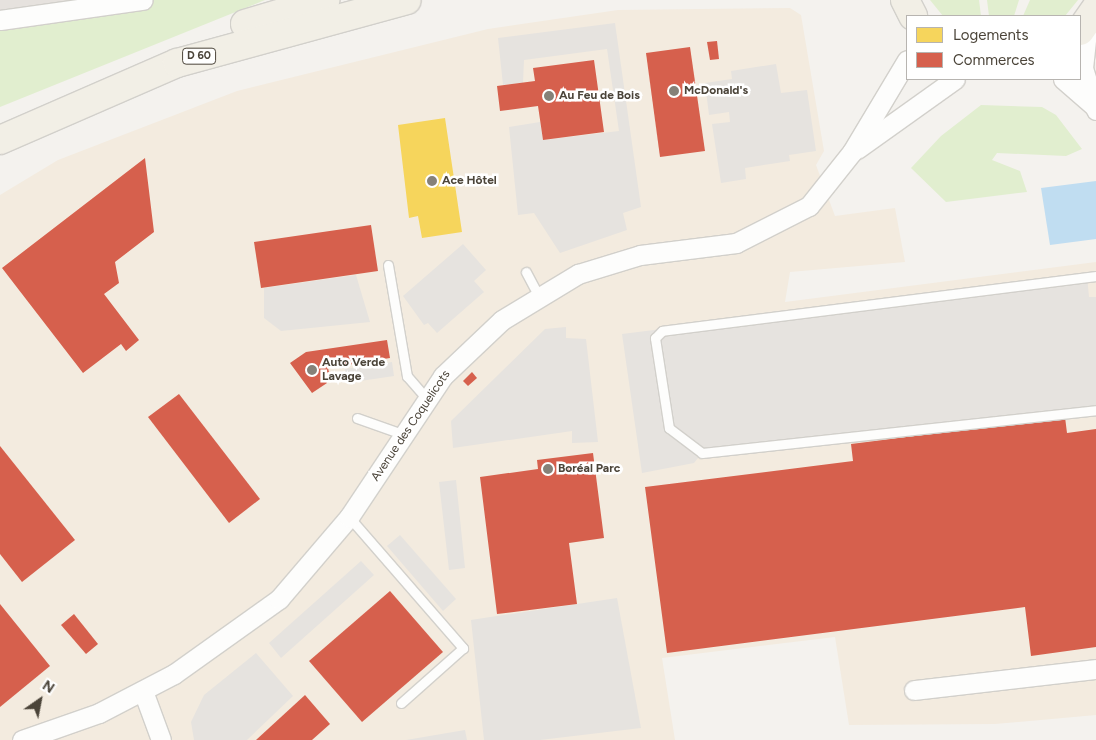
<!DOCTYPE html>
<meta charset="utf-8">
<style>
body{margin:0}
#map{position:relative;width:1096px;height:740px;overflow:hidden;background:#f4f2ee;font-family:Figtree,sans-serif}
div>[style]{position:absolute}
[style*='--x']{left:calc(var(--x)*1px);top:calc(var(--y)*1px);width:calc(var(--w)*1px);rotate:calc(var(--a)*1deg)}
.commercial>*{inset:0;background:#f3ebdf}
.industrial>*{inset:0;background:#e6e2de}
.green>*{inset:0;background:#e1eecf}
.parking>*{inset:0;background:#e6e3df}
.water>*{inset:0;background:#c0ddf1}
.homes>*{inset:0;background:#f6d55c}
.shops>*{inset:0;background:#d6604d}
.roads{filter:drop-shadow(1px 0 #d2d0cb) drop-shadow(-1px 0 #d2d0cb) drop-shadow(0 1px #d2d0cb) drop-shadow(0 -1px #d2d0cb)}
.lane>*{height:9px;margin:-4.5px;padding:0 4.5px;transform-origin:4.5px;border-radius:4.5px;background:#fdfdfc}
.street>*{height:19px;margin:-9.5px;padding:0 9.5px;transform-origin:9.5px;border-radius:9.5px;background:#fdfdfc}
.primary>*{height:28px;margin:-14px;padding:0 14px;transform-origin:14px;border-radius:14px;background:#f2efe6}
.dots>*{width:14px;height:14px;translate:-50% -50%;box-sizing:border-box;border:2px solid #fff;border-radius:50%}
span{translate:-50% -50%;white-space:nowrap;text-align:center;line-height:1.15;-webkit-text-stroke:5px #fff;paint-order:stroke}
.shield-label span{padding:1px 4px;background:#fff;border:1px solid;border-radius:4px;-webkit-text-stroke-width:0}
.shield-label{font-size:11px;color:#4b4439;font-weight:700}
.poi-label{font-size:12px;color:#4b4439;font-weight:700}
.left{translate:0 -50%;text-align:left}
.street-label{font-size:12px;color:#4b4439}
.legend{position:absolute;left:906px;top:15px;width:175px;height:65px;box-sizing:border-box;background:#fff;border:1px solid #b7b4b0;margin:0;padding:6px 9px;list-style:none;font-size:15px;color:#4b4439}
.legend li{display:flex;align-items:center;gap:10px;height:25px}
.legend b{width:25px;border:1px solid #b7b4b0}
.north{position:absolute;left:15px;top:675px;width:50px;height:50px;-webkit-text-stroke:4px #fff;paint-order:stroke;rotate:33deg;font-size:14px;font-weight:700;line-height:20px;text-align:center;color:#4b4439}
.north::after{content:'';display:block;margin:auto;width:18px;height:22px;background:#4b4439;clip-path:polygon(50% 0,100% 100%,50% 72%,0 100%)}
</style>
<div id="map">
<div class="commercial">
<div style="clip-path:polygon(790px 8px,801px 15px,824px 151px,816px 165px,835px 216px,895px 208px,905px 262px,790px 272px,785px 302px,1096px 262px,1096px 715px,995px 724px,849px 725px,835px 637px,662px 658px,675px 740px,0 740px,0 195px,58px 160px,237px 91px,488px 29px,618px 10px)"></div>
</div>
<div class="industrial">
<div style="clip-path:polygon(0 0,143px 0,0 20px)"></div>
</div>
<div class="green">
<div style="clip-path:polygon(143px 0,265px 0,0 107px,0 20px)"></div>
<div style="clip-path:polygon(930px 0,979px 0,981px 16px,943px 16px)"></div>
<div style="clip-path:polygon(987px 0,1019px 0,1014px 16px,989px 16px)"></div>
<div style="clip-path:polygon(1030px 0,1078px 0,1065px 16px,1023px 16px)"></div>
<div style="clip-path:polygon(981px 105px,1042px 107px,1056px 115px,1082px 149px,1066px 156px,997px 153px,992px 160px,1020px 171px,1027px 192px,946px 202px,911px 168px,941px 136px)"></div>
</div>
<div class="parking">
<div style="clip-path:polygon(615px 23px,641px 207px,623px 213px,627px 230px,560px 253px,534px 213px,518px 215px,509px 127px,540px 122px,543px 140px,619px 131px,607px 49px,524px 60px,523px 83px,503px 85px,498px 38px)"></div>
<div style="clip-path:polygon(776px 64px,781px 93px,807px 90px,816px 151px,789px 155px,790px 161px,745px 168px,746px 179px,721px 183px,712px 124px,730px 122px,729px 112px,709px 115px,705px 83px,732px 79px,731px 71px)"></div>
<div style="clip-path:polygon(463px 244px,486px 270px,474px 281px,484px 292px,437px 333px,428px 323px,424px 325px,403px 296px)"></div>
<div style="clip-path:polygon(356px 275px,370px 322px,281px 331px,264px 318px,264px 288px)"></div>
<div style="clip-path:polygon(1087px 276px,1089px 297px,1096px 297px,1096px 410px,702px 453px,694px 463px,642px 473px,622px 334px)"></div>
<div style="clip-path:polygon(566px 327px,566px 338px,586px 339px,598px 442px,572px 443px,572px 431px,453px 448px,451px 421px,545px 329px)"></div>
<div style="clip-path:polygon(392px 362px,394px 376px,347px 383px,345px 369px)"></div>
<div style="clip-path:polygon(456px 480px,465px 568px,449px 570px,439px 482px)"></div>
<div style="clip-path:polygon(400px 535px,456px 599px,443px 611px,387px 546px)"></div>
<div style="clip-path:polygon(361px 561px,374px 575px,281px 658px,269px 643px)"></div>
<div style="clip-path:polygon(617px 598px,641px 728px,540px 740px,484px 740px,471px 620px)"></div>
<div style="clip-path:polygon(256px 653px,293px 696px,247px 740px,194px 740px,191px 722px,204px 695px)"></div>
<div style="clip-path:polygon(465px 730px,467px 740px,406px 740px)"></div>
</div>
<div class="water">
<div style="clip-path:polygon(1096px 181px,1096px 239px,1050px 245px,1041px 188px)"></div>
</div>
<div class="homes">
<div style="clip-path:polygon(445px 118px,462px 232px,422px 238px,418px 216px,409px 218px,398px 125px)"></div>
</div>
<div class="shops">
<div style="clip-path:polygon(717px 41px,719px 59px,710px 60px,707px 42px)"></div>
<div style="clip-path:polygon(690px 47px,705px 151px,660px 157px,646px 53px)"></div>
<div style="clip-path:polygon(594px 60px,604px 132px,543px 140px,538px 106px,500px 111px,497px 86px,535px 81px,533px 68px)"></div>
<div style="clip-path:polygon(145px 158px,154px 232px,115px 262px,119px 283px,104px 294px,139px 340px,126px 351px,121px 344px,83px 373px,2px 268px)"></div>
<div style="clip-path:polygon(371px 225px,378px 271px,261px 288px,254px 242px)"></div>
<div style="clip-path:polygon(387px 340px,390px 358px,328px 368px,329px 372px,321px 374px,327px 383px,312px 393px,290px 363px,306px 352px)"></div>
<div style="clip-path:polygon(472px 372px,477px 378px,468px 386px,463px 381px)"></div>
<div style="clip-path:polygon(179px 394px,260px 499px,229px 523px,148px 417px)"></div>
<div style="clip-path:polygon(1065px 417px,1067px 433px,1096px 429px,1096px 647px,1031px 656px,1025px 607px,667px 653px,645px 487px,853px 461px,851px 444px)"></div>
<div style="clip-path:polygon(0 446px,75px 540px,22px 582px,0 554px)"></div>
<div style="clip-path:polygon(593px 453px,604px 538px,569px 543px,577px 604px,497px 614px,480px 477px,538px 469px,537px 460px)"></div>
<div style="clip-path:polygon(390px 591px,443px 652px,362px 722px,309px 661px)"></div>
<div style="clip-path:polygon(0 604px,50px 666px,0 707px)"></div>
<div style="clip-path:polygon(74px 614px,98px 644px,86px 654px,61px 625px)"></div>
<div style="clip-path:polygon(305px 695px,330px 724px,312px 740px,256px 740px)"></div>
</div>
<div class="roads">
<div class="lane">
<div style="--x:388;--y:265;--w:113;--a:80.3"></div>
<div style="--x:407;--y:376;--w:30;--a:49"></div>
<div style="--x:526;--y:272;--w:27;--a:62"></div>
<div style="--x:1096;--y:276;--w:437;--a:172.8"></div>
<div style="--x:662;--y:331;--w:10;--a:135"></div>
<div style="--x:655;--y:338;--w:91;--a:81.2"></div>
<div style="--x:669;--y:428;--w:41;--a:37.1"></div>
<div style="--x:702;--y:453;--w:396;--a:-6.2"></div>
<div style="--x:357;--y:418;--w:51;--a:19.5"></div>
<div style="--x:349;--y:517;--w:174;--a:49"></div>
<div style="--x:463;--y:648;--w:83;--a:138.4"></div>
</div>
<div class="street">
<div style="--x:0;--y:20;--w:144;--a:-8"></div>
<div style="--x:1088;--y:22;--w:46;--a:96.2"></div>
<div style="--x:1083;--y:68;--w:44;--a:72.8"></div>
<div style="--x:1063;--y:79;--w:40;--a:41"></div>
<div style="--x:857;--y:149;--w:120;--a:-35.5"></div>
<div style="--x:914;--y:690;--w:183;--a:-6.6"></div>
<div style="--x:143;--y:691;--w:52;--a:69.8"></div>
<div style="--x:22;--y:740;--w:82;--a:-19.3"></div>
<div style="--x:99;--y:713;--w:85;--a:-27.5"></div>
<div style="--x:174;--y:674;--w:129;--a:-35.5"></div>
<div style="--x:279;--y:599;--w:108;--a:-49.5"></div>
<div style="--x:349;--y:517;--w:169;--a:-56.3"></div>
<div style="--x:443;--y:376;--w:81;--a:-43.5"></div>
<div style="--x:502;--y:320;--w:89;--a:-31.2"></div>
<div style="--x:578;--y:274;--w:65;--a:-17"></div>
<div style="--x:640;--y:255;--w:97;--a:-7.1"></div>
<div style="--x:736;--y:243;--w:82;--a:-26.9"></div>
<div style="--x:809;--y:206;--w:69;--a:-51.5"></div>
<div style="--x:852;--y:152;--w:107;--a:-59.1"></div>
</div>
<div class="primary">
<div style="--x:905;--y:0;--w:18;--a:63"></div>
<div style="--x:245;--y:24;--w:84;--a:-16.7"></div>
<div style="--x:1080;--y:31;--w:28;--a:-55"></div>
<div style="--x:0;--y:140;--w:193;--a:-23.5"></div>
<div style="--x:177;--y:63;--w:238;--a:-15.3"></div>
</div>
</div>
<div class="dots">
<div style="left:674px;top:91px;background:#868178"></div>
<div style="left:549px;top:96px;background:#868178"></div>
<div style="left:432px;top:181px;background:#868178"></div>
<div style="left:312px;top:370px;background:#868178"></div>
<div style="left:548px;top:469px;background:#868178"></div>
</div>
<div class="shield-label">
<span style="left:199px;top:56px">D 60</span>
</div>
<div class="poi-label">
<span class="left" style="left:684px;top:91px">McDonald's</span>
<span class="left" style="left:559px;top:96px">Au Feu de Bois</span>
<span class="left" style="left:442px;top:181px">Ace Hôtel</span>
<span class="left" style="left:322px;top:370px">Auto Verde<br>Lavage</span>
<span class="left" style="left:558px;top:469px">Boréal Parc</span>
</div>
<div class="street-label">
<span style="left:411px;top:426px;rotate:-56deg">Avenue des Coquelicots</span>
</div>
<ul class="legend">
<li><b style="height:14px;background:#f6d55c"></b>Logements</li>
<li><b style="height:14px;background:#d6604d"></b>Commerces</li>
</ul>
<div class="north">N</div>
</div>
